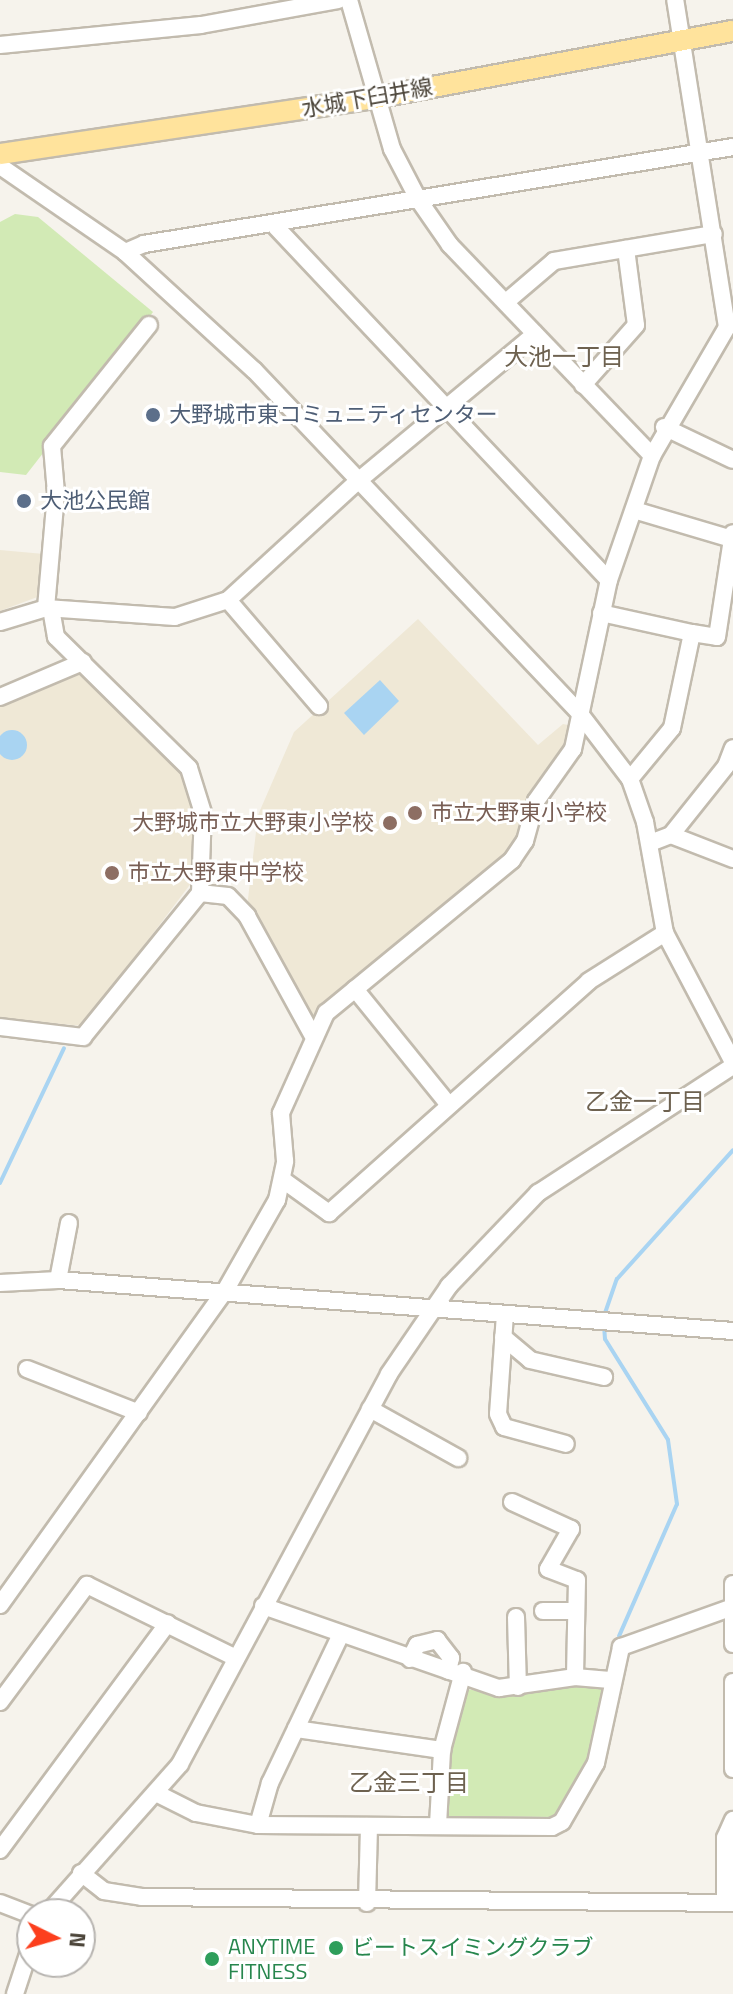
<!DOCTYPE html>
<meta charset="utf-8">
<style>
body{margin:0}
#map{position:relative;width:733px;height:1994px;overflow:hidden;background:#f6f3ec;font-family:"Titillium Web","Noto Sans JP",sans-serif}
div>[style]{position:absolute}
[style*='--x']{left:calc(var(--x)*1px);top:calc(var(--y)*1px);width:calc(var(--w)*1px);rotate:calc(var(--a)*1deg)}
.education>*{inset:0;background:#efe8d6}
.green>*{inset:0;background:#d2eab5}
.water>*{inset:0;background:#a9d4f2}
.round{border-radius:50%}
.stream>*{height:4px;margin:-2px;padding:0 2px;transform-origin:2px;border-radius:2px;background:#a9d4f2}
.roads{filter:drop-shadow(2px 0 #c2bbae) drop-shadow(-2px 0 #c2bbae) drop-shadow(0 2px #c2bbae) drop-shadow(0 -2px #c2bbae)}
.minor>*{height:16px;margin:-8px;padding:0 8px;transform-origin:8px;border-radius:8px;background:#fff}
.major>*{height:20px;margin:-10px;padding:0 10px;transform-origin:10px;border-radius:10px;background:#ffe39c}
.dots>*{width:22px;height:22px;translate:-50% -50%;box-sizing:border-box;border:4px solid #fff;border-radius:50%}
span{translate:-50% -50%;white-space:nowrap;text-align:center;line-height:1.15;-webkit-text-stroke:6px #fff;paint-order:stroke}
.street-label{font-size:22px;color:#4b4439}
.service-label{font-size:22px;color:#4e5e75}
.left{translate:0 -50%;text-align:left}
.education-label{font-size:22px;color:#785e54}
.right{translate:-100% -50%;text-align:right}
.leisure-label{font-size:22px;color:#27864d}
.neighbourhood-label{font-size:24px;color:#6e6250}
.north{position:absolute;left:16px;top:1898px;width:80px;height:80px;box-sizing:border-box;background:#fff;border:2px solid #b7b4b0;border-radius:50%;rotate:95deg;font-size:22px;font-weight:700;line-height:32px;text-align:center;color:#4b4439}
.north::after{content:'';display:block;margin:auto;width:28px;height:36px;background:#fc3f1d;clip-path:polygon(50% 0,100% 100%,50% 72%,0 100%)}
</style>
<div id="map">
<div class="education">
<div style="clip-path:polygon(0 550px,44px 554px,40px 596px,0 611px)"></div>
<div style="clip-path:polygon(418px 619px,538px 745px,563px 724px,573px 726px,571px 737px,503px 861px,311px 1018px,247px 907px,258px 815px,294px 732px)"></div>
<div style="clip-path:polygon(81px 670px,165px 746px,184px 776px,196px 813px,195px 878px,83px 1026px,0 1018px,0 702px)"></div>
</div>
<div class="green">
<div style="clip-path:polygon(15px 214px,38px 217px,153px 312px,26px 475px,0 472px,0 222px)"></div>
<div style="clip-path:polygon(570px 1686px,604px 1687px,588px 1763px,556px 1817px,444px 1816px,451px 1743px,465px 1689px,508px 1695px)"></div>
</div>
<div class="water">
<div style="clip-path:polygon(380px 680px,399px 701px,364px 735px,344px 713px)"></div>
<div class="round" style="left:-3px;top:730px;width:30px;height:30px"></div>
</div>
<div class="stream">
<div style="--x:0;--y:1183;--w:149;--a:-64.6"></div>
<div style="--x:604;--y:1316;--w:39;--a:-71"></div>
<div style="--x:617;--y:1279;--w:173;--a:-48"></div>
<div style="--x:604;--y:1325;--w:14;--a:86"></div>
<div style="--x:605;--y:1339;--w:119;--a:58"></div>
<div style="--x:668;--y:1440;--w:65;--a:82"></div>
<div style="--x:677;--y:1504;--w:144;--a:113.7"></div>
</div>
<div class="roads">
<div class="minor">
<div style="--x:349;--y:0;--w:155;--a:73.9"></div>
<div style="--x:392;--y:149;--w:56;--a:62.5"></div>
<div style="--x:418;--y:199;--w:56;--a:55.2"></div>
<div style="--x:450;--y:245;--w:292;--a:46.2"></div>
<div style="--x:0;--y:45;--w:202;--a:-5.7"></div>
<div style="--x:201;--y:25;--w:139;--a:-10.3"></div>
<div style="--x:0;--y:166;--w:152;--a:34.5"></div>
<div style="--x:125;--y:252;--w:175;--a:42.5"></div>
<div style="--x:254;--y:370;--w:475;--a:46.5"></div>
<div style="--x:581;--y:715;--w:81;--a:52.6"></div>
<div style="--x:630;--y:779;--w:46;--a:70.8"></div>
<div style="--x:645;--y:822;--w:113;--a:79.8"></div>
<div style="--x:665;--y:933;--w:146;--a:62.2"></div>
<div style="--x:276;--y:227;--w:485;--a:46.7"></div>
<div style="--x:125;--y:252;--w:21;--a:-23"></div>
<div style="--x:144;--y:244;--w:597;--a:-9.35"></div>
<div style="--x:506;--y:302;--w:63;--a:-40.5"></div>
<div style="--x:554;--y:261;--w:162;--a:-9.6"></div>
<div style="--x:583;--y:385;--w:80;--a:-48.5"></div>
<div style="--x:636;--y:325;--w:77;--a:-97.5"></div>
<div style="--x:664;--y:427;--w:76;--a:25.6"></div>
<div style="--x:634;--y:510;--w:102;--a:16.5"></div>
<div style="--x:228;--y:600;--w:140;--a:49.4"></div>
<div style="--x:46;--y:608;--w:115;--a:-85"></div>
<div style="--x:56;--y:493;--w:47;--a:-94.9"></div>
<div style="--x:52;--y:446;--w:155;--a:-51.3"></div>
<div style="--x:601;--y:613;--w:93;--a:12.4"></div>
<div style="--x:0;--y:622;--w:48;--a:-16.9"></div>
<div style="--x:46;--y:608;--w:129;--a:4"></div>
<div style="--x:175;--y:617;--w:56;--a:-17.8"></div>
<div style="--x:228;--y:600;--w:176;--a:-42.5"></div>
<div style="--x:358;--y:481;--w:230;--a:-39.7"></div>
<div style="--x:0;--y:697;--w:90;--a:-22.9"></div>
<div style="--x:630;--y:779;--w:66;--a:-50.5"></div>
<div style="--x:672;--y:728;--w:97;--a:-78.1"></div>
<div style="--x:692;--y:633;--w:25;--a:9"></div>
<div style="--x:717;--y:637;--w:105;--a:-81.3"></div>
<div style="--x:671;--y:835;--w:66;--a:21.2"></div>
<div style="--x:650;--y:843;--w:22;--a:-21"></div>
<div style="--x:671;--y:835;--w:88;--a:-51.4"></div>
<div style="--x:726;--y:766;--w:19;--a:-69"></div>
<div style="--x:200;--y:893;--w:28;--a:6"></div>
<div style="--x:228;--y:896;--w:28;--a:46"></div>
<div style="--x:247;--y:916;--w:135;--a:61.2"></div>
<div style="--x:355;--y:989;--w:148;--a:51"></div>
<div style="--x:0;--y:1027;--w:84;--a:6.9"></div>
<div style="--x:83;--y:1037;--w:186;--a:-50.9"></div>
<div style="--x:200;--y:893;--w:80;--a:-87.9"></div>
<div style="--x:203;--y:813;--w:47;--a:-107.3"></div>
<div style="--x:189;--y:768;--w:187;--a:-135.4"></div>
<div style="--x:56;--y:637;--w:29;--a:-100"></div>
<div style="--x:283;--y:1180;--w:57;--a:35.7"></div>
<div style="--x:329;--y:1213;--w:348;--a:-41.7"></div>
<div style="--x:589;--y:981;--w:90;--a:-32.3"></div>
<div style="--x:58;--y:1280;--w:58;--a:-79.1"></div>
<div style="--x:0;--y:1283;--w:58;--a:-3"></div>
<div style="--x:58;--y:1280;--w:677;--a:4.32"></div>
<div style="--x:505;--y:1314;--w:100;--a:94"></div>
<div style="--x:498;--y:1414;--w:14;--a:65"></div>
<div style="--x:504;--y:1427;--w:64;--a:15.3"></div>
<div style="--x:503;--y:1337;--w:35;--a:40"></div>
<div style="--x:530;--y:1360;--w:76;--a:12.9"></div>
<div style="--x:27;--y:1369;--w:120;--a:21.4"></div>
<div style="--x:370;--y:1409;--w:101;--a:29.1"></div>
<div style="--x:512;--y:1502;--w:65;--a:24.6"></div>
<div style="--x:571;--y:1529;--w:46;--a:119.9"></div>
<div style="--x:548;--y:1569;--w:31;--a:21"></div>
<div style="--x:577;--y:1580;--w:97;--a:91.2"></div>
<div style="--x:733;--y:1584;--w:60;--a:90"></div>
<div style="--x:0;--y:1605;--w:386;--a:-54.4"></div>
<div style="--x:225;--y:1291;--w:105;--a:-60.3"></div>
<div style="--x:277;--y:1200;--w:40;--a:-78"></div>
<div style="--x:285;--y:1161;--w:48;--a:-94.8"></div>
<div style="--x:281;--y:1113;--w:110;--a:-65.8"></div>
<div style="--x:326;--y:1013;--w:241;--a:-39.4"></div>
<div style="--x:512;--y:860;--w:23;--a:-56"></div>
<div style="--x:525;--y:841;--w:41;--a:-74.6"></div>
<div style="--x:536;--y:801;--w:64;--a:-54.6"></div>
<div style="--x:573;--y:749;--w:173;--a:-78"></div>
<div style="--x:609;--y:580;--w:131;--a:-70.9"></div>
<div style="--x:652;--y:456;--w:149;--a:-59.8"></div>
<div style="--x:727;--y:327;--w:331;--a:-99"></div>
<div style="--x:263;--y:1606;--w:250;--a:19.2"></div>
<div style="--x:499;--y:1688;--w:77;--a:-8.2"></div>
<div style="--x:575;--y:1677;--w:38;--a:5"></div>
<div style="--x:543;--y:1611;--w:33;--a:0"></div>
<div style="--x:516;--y:1617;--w:70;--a:88.4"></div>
<div style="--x:410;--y:1659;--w:16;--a:-63"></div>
<div style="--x:417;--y:1645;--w:21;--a:-14"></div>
<div style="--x:437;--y:1640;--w:23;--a:52"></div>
<div style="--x:451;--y:1658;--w:13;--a:103"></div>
<div style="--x:733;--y:1682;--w:87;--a:90"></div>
<div style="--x:0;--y:1702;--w:146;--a:-53.4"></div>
<div style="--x:87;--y:1585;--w:166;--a:26.1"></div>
<div style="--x:296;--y:1729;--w:148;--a:8.2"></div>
<div style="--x:158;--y:1794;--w:42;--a:26.6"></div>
<div style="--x:196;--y:1813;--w:63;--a:11"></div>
<div style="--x:258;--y:1825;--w:294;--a:0.4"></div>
<div style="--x:552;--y:1827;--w:11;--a:-27"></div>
<div style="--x:562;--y:1822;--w:68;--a:-60"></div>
<div style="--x:596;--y:1763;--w:119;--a:-77.8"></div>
<div style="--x:621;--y:1647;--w:119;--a:-19.7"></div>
<div style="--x:258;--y:1825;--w:44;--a:-74.1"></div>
<div style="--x:270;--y:1783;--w:165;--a:-64.5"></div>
<div style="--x:438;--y:1825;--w:75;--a:-86.9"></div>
<div style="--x:442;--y:1750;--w:81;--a:-74.9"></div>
<div style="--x:0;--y:1850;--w:282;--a:-53.5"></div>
<div style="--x:81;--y:1873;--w:29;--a:38"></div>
<div style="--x:104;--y:1891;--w:38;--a:9"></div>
<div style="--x:142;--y:1897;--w:591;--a:0.58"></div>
<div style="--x:0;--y:1903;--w:34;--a:21"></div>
<div style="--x:367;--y:1903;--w:77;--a:-88.5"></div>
<div style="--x:725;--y:1903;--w:65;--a:-90"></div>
<div style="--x:725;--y:1838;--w:20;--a:-66"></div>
<div style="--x:47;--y:1914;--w:200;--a:-48.4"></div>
<div style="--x:180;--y:1764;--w:442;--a:-61.8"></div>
<div style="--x:389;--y:1374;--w:107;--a:-55.7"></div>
<div style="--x:449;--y:1286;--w:129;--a:-46.3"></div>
<div style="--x:538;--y:1193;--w:233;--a:-33.1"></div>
<div style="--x:15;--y:1994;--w:55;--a:-71.9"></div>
</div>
<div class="major">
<div style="--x:0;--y:154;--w:378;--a:-8.5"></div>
<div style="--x:374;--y:98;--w:365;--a:-10.6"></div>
</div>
</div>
<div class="dots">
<div style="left:153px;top:415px;background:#5c6f8a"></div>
<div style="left:24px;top:501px;background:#5c6f8a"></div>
<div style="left:415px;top:813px;background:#8d6e63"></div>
<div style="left:390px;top:823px;background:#8d6e63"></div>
<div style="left:112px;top:873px;background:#8d6e63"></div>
<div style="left:336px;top:1948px;background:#2e9e5b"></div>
<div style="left:212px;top:1959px;background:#2e9e5b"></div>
</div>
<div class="street-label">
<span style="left:367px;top:98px;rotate:-10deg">水城下臼井線</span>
</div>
<div class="service-label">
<span class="left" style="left:169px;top:415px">大野城市東コミュニティセンター</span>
<span class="left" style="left:40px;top:501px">大池公民館</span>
</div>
<div class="education-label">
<span class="left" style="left:431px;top:813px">市立大野東小学校</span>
<span class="right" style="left:374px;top:823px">大野城市立大野東小学校</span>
<span class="left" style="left:128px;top:873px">市立大野東中学校</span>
</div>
<div class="leisure-label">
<span class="left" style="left:228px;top:1959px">ANYTIME<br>FITNESS</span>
<span class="left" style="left:352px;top:1948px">ビートスイミングクラブ</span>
</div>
<div class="neighbourhood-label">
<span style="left:564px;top:357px">大池一丁目</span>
<span style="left:645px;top:1102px">乙金一丁目</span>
<span style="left:409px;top:1783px">乙金三丁目</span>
</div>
<div class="north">N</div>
</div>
